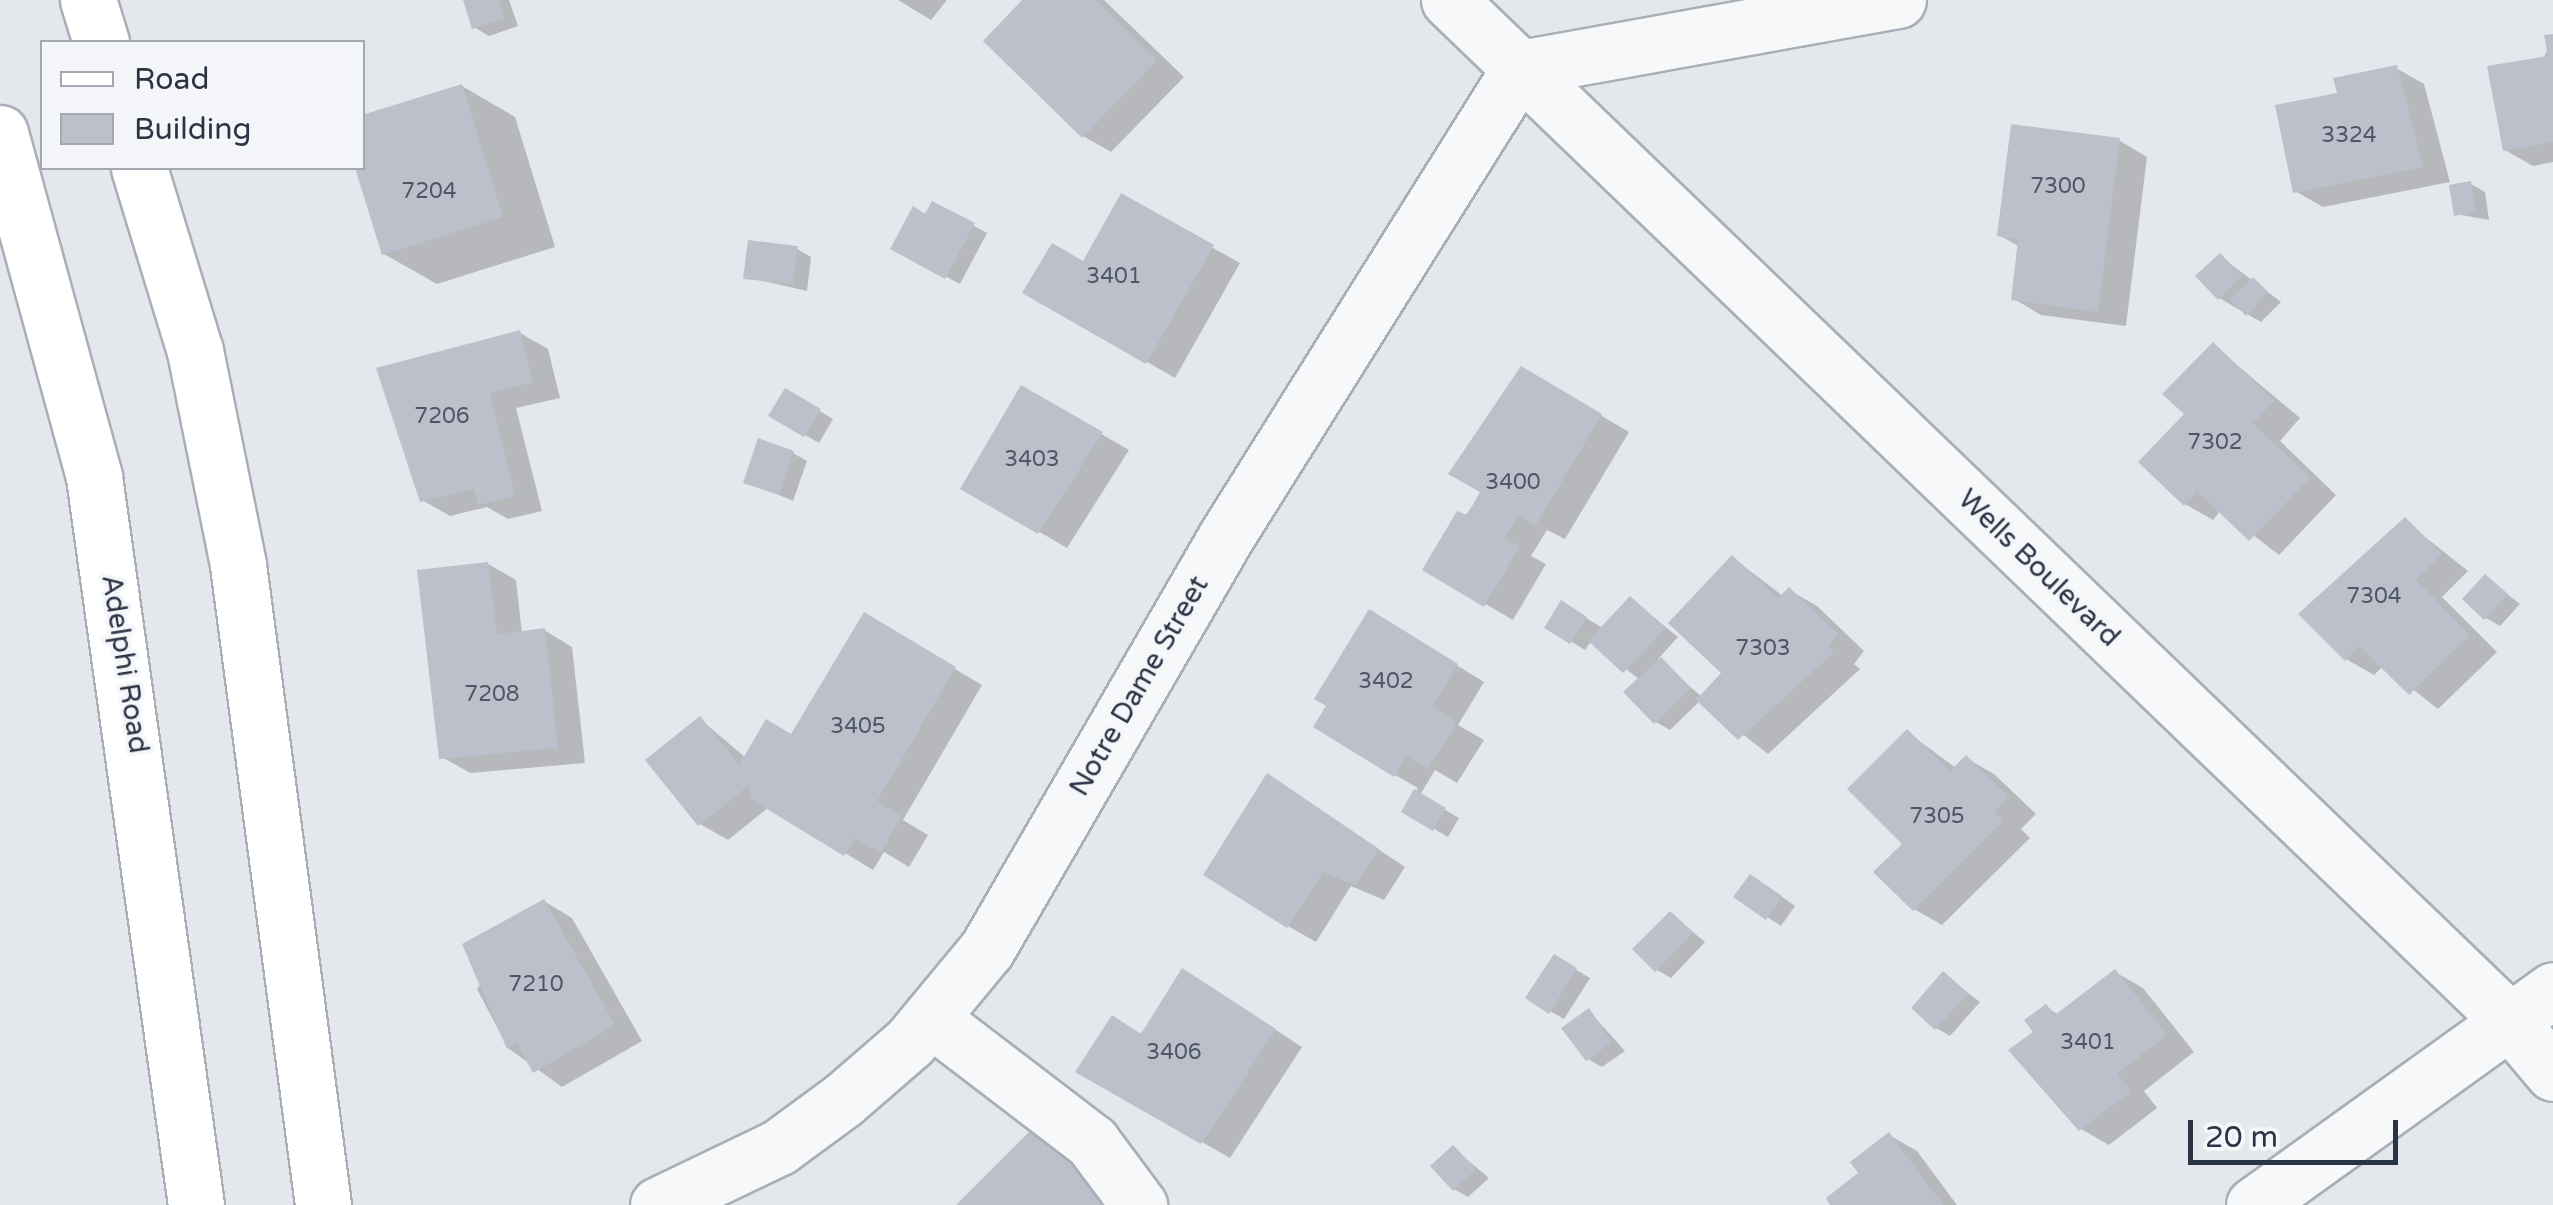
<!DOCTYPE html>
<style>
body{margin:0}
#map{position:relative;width:2553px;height:1205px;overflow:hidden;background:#e4e7ec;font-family:"Varela Round",sans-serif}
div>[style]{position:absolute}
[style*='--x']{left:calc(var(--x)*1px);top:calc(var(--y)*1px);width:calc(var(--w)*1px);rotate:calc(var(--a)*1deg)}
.shadow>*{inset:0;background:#0003}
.building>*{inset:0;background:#bbc0ca}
.roads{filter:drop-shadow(2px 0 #a9aeb7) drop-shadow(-2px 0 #a9aeb7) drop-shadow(0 2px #a9aeb7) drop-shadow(0 -2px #a9aeb7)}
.minor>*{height:55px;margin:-27.5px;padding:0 27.5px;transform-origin:27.5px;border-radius:27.5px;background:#f7f8fa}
.major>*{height:55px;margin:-27.5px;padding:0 27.5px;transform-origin:27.5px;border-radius:27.5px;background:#fff}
span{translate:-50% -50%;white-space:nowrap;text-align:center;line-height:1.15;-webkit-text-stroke:8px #f4f6f9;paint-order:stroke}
.number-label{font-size:22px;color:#4f5766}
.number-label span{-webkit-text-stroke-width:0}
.street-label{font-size:28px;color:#2b3445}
.legend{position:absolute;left:40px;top:40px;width:325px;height:130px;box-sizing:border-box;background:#f4f6f9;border:2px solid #a4a8b1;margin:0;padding:12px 18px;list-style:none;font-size:30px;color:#2b3445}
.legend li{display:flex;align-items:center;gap:20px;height:50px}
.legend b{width:50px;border:2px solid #a4a8b1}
.scale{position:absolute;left:2188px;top:1120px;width:210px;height:45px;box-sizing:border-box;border:5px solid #2b3445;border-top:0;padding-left:12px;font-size:30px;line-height:35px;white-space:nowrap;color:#2b3445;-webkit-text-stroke:8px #f4f6f9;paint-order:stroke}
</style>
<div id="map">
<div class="shadow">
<div style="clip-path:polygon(471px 0,509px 0,518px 26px,489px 36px,474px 27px)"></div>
<div style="clip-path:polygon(898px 0,947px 0,931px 20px)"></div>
<div style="clip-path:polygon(1026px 0,1104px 0,1184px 77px,1111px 152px,1083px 136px)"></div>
<div style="clip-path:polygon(2553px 36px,2553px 162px,2533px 166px,2505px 150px)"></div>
<div style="clip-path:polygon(2396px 68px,2424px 84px,2450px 182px,2323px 207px,2295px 191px,2340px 95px)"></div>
<div style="clip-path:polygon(462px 86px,515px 117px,555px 247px,437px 284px,384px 254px,358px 168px)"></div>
<div style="clip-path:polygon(2120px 141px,2147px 157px,2126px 326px,2041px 315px,2014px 299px,2020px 247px,1999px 235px)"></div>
<div style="clip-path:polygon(2471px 184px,2485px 192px,2489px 220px,2456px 214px)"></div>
<div style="clip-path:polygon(1122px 197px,1240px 263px,1175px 378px,1026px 292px,1084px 264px)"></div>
<div style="clip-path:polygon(933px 204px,987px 233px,960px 284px,893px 248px)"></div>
<div style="clip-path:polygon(797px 249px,811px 257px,807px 291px,745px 277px)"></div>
<div style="clip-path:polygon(2220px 256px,2281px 302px,2261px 322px,2219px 298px)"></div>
<div style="clip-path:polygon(520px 333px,548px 349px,560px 398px,516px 408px,542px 511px,508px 519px,487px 507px,450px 516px,422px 500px,379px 370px)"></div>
<div style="clip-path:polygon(2213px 345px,2300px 418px,2280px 441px,2336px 495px,2279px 555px,2221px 510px,2213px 520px,2185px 504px,2188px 414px)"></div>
<div style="clip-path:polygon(1522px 369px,1629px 432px,1565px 539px,1547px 530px,1531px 556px,1546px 564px,1513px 620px,1425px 569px,1484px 491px)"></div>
<div style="clip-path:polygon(1022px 388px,1129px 450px,1067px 548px,964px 488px)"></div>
<div style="clip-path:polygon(786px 391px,833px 419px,819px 443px,771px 415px)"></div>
<div style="clip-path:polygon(793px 453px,807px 461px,793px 501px,746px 481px)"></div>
<div style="clip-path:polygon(2405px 521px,2468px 571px,2442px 597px,2497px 652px,2438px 709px,2383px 666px,2374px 675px,2346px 659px,2302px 614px)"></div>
<div style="clip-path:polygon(1733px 558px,1783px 596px,1789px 590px,1817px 606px,1864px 651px,1854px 664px,1860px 669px,1768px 754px,1700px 701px,1670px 730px,1656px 722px,1627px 692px,1640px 680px,1591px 641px,1585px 650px,1547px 627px,1562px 604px,1603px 628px,1631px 599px,1678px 637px,1658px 659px,1702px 697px,1725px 673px)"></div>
<div style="clip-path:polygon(488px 564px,516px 580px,522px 633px,544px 630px,572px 647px,585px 763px,470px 773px,442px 757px)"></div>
<div style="clip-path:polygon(2485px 577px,2520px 604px,2500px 626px,2486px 618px)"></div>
<div style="clip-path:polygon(865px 616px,982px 685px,903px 820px,928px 835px,909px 867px,884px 852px,873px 870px,769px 807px,728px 840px,700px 824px,700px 719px,746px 758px,792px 738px)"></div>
<div style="clip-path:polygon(1398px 629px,1484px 682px,1458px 725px,1484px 740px,1457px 783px,1435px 770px,1420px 795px,1459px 818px,1448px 837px,1404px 811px,1418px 788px,1395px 775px)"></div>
<div style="clip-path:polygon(1907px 732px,1956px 768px,1966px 758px,1994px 774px,2036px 814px,2021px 829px,2030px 838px,1942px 925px,1914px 909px)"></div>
<div style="clip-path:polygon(1268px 776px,1405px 867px,1384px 900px,1351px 886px,1316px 942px,1288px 926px)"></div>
<div style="clip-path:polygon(1765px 885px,1795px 906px,1781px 926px,1736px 897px)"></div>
<div style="clip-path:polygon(544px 901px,572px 918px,642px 1041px,562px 1087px,508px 1048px,477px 989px)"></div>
<div style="clip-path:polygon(1671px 914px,1705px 942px,1671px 978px,1657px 970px)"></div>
<div style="clip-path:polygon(1555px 957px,1590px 978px,1564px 1019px,1528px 998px)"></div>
<div style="clip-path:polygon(2115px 972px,2143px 988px,2194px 1052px,2144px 1091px,2157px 1108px,2109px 1145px,2081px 1129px,2046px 1007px,2059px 1015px)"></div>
<div style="clip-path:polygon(1943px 974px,1980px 1002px,1950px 1036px,1936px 1028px)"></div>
<div style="clip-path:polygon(1211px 988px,1302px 1047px,1230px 1158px,1079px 1072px)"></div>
<div style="clip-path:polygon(1589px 1011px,1625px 1051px,1602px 1067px,1588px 1059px)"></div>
<div style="clip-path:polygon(1889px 1135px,1917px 1151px,1957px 1205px,1834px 1205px)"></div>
<div style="clip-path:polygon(1453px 1148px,1489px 1178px,1468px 1197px,1454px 1189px)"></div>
</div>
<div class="building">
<div style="clip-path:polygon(463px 0,499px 0,505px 18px,472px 29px)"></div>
<div style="clip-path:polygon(1022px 0,1096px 0,1157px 60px,1082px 138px,983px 41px)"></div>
<div style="clip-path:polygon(2553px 34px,2553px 142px,2503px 151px,2487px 66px,2548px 56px,2544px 35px)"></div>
<div style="clip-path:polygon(2397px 65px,2423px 167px,2293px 193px,2275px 105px,2337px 93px,2333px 78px)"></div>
<div style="clip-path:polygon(462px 84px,503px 217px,382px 255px,355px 168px,362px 168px,362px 115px)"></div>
<div style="clip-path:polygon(2011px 124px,2120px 138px,2098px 312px,2011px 300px,2018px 240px,1997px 236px)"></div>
<div style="clip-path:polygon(2471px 181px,2476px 212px,2454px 216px,2449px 185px)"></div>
<div style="clip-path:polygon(1121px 193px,1214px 245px,1146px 364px,1022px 293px,1052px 243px,1083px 261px)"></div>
<div style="clip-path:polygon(932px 201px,975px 223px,945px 279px,890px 249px,913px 206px,925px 214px)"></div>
<div style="clip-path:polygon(748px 240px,798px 246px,793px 284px,743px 279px)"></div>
<div style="clip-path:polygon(2220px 253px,2242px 276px,2218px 300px,2195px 276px)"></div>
<div style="clip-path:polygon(2253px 277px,2268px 292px,2246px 316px,2230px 299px)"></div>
<div style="clip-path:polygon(520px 330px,533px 382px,490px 393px,515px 496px,478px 505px,474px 489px,420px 502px,376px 368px)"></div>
<div style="clip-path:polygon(2213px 342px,2274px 401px,2253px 423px,2310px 478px,2249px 541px,2197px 491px,2184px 506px,2138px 462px,2184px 414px,2162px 394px)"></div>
<div style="clip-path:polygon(1521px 366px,1602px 414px,1536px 525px,1518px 516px,1505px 538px,1520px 546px,1484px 607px,1422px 570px,1457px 511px,1467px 515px,1480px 492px,1448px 474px)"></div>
<div style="clip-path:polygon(1021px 385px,1103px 432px,1038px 534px,960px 489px)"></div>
<div style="clip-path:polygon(785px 388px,821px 409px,804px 437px,768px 416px)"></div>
<div style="clip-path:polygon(758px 438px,794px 451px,779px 495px,743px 483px)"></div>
<div style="clip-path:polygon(2405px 517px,2442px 554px,2416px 580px,2470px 635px,2409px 695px,2359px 646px,2345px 661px,2298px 614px)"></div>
<div style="clip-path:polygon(1732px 555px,1778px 598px,1789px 587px,1838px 634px,1828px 646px,1834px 652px,1738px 740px,1696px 700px,1721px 673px,1668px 623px)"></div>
<div style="clip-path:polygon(488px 562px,497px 634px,545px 628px,558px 748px,439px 759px,417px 570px)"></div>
<div style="clip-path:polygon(2485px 574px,2508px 594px,2484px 620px,2462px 599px)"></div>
<div style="clip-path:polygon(1630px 596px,1666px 628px,1623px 673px,1588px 641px)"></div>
<div style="clip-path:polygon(1561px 600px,1587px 617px,1570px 644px,1544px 628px)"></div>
<div style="clip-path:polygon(1369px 609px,1458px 664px,1432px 707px,1457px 722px,1428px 769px,1406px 756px,1394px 777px,1313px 727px,1326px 706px,1314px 699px)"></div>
<div style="clip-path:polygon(864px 612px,956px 667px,877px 801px,902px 817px,880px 853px,855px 838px,844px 856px,752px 800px,748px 786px,698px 826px,645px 760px,700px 716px,739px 765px,766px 719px,791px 734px)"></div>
<div style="clip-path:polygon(1661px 657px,1691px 688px,1654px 724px,1623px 692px)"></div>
<div style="clip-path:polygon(1907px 729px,1950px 771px,1966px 755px,2009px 797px,1995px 812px,2003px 821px,1913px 911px,1873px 872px,1902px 844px,1847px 789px)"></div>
<div style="clip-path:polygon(1267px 773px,1379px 849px,1355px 885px,1323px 872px,1287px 928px,1203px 875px)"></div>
<div style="clip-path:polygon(1414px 789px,1446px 808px,1433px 831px,1401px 812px)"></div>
<div style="clip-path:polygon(1750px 874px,1782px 896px,1766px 920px,1733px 897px)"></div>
<div style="clip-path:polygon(544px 899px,615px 1025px,533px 1073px,517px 1043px,507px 1049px,462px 944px)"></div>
<div style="clip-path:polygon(1670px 911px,1693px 932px,1655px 972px,1632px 949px)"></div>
<div style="clip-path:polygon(1554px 954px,1577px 968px,1549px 1014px,1525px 998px)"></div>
<div style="clip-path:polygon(1182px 968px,1276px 1029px,1201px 1144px,1075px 1072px,1112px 1015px,1141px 1034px)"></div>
<div style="clip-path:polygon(2115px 969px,2167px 1035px,2117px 1074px,2131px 1091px,2079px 1131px,2008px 1050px,2033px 1032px,2024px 1020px,2046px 1004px,2055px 1015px)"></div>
<div style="clip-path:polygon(1943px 971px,1968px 993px,1935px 1030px,1911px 1008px)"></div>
<div style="clip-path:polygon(1589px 1008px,1612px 1042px,1586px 1061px,1561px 1028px)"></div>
<div style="clip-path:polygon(1044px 1117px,1104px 1178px,1091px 1190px,1106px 1205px,956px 1205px)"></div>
<div style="clip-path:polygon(1889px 1132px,1943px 1205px,1830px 1205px,1826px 1198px,1858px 1173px,1850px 1162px)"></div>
<div style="clip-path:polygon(1453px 1145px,1476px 1169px,1453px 1191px,1430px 1166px)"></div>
</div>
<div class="roads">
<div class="minor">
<div style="--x:1449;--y:0;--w:1467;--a:43.9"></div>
<div style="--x:2506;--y:1017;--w:73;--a:50"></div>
<div style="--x:1520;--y:68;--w:384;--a:-10.2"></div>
<div style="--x:930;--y:1018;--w:204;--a:37.4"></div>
<div style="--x:1092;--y:1142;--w:79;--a:53.3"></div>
<div style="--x:658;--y:1205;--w:134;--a:-25.6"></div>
<div style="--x:779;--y:1147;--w:79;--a:-36.3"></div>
<div style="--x:843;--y:1100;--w:89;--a:-40.9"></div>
<div style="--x:910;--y:1042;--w:121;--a:-50.4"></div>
<div style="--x:987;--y:949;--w:479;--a:-59.9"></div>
<div style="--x:1227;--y:535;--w:551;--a:-57.9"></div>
<div style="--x:2254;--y:1205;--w:368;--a:-35.7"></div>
</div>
<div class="major">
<div style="--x:88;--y:0;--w:44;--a:72.8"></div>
<div style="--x:0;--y:133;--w:357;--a:74.7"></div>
<div style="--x:94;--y:477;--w:735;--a:82.02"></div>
<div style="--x:139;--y:168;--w:191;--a:73"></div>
<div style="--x:195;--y:351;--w:218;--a:78.6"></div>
<div style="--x:238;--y:565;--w:646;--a:82.43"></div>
</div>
</div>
<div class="number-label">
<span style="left:2349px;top:136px">3324</span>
<span style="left:2058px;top:187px">7300</span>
<span style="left:429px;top:192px">7204</span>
<span style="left:1114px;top:277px">3401</span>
<span style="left:442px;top:417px">7206</span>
<span style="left:2215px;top:443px">7302</span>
<span style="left:1032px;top:460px">3403</span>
<span style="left:1513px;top:483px">3400</span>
<span style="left:2374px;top:597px">7304</span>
<span style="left:1763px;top:649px">7303</span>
<span style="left:1386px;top:682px">3402</span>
<span style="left:492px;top:695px">7208</span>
<span style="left:858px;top:727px">3405</span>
<span style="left:1937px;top:817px">7305</span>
<span style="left:536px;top:985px">7210</span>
<span style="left:2088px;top:1043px">3401</span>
<span style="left:1174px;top:1053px">3406</span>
</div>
<div class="street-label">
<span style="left:2039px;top:568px;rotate:44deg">Wells Boulevard</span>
<span style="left:125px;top:664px;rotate:81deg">Adelphi Road</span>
<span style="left:1139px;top:686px;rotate:-60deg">Notre Dame Street</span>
</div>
<ul class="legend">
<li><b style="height:12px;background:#fff"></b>Road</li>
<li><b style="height:28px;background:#bbc0ca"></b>Building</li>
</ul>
<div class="scale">20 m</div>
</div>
